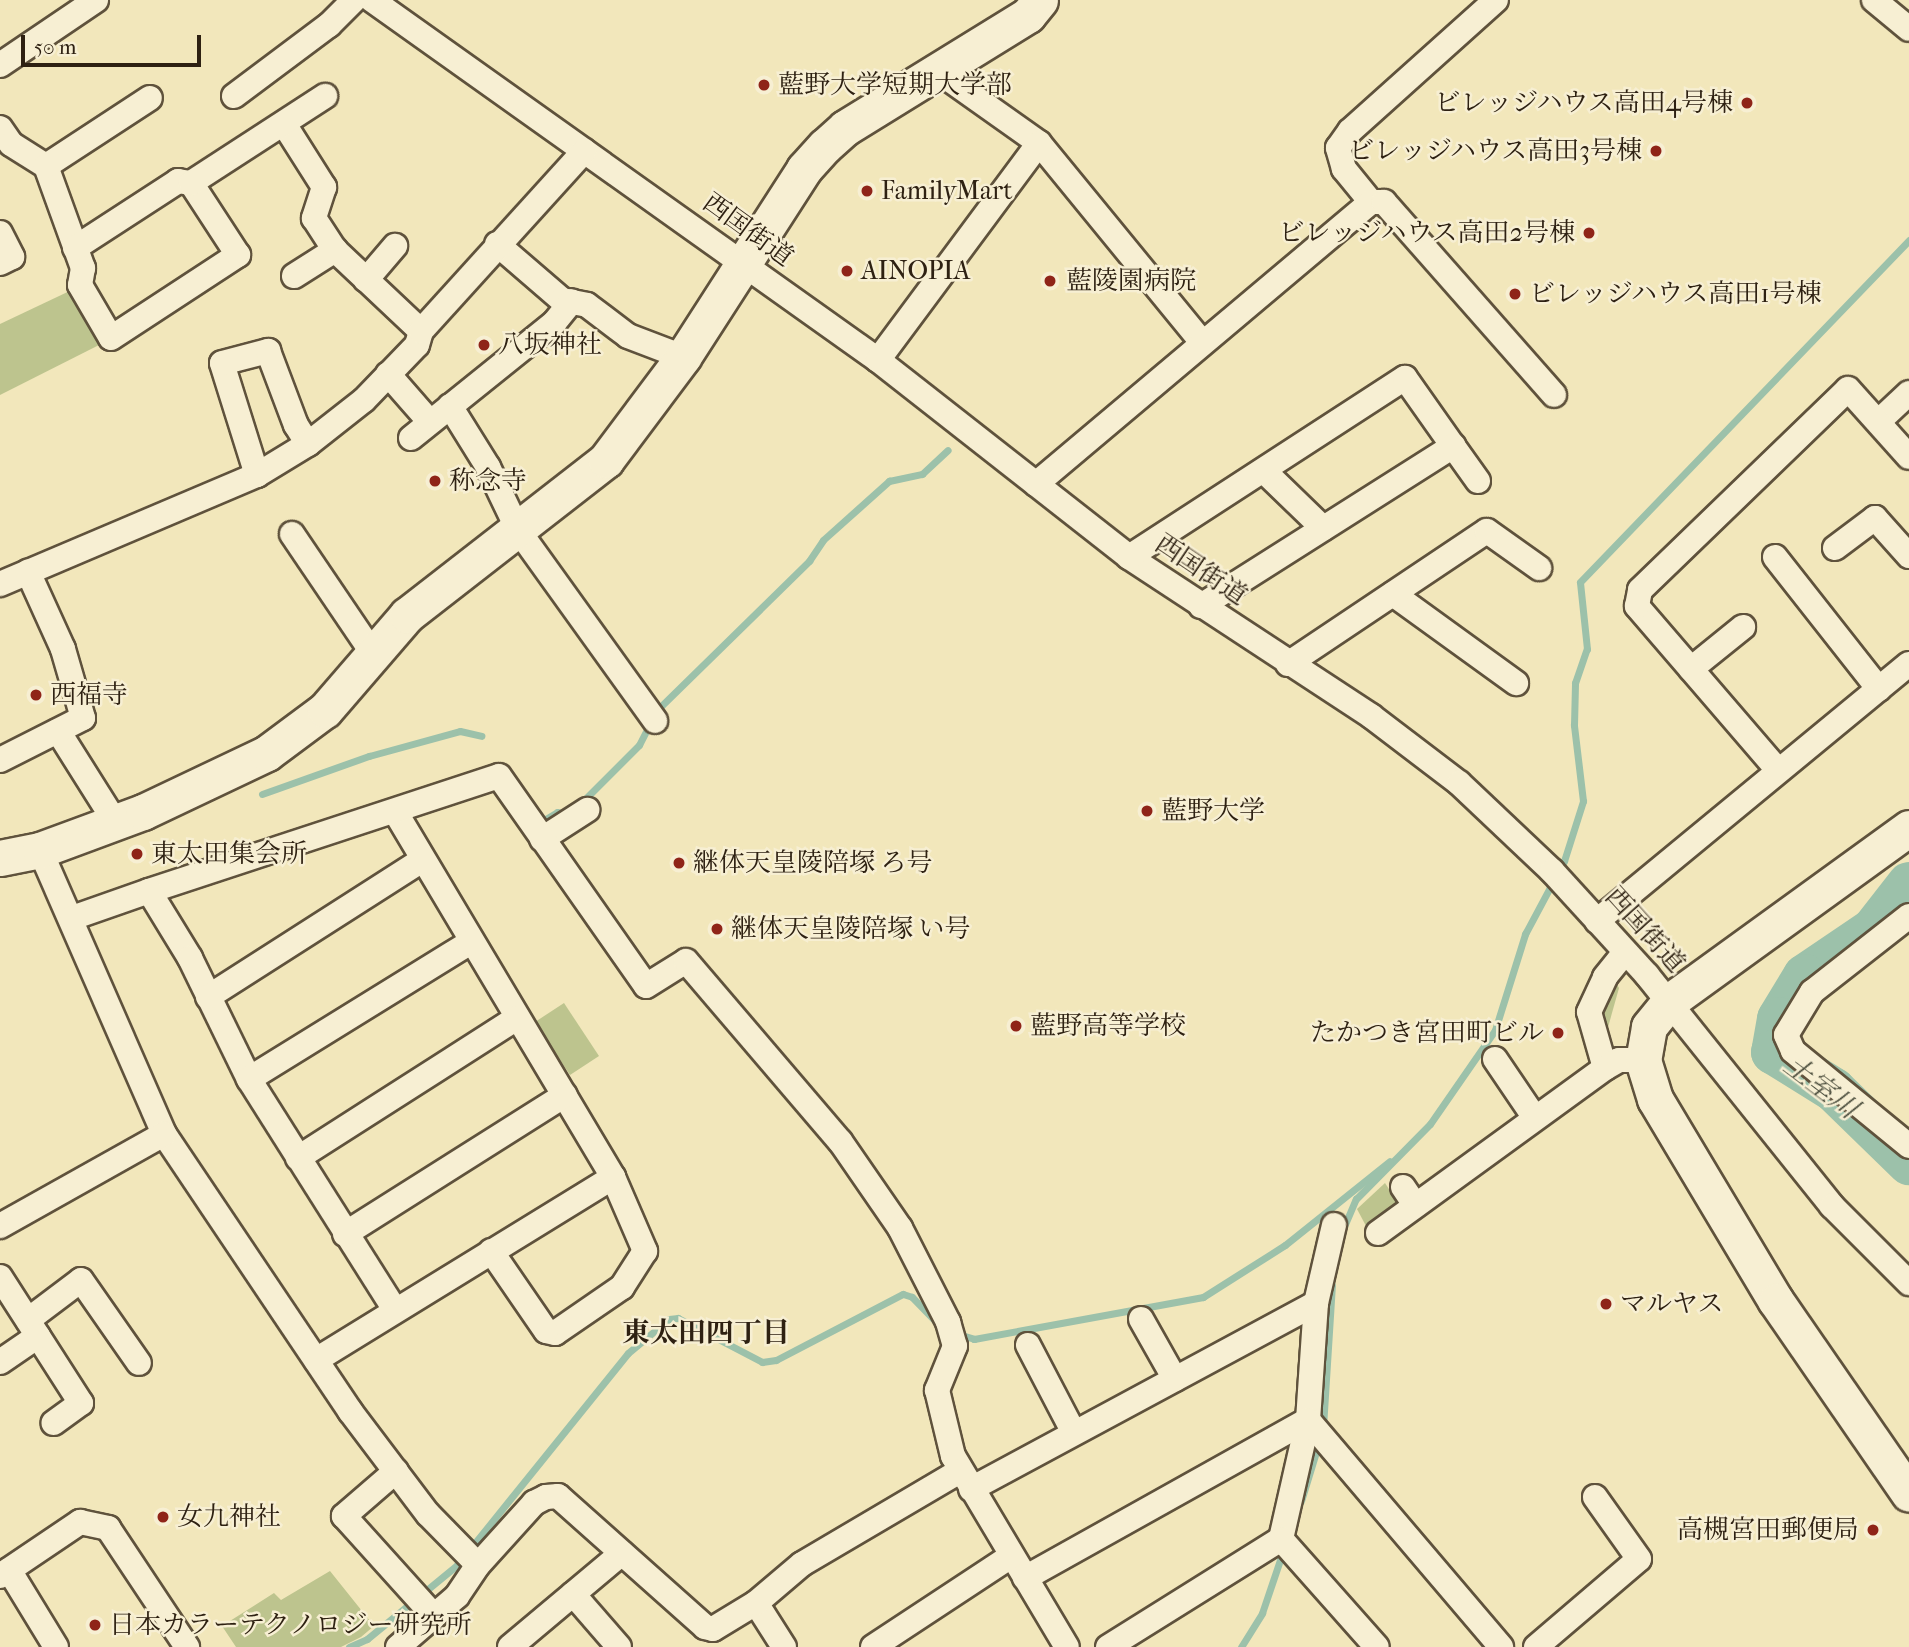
<!DOCTYPE html>
<meta charset="utf-8">
<style>
body{margin:0}
#map{position:relative;width:1909px;height:1647px;overflow:hidden;background:#f2e7bb;font-family:"IM FELL French Canon","Noto Serif JP",serif}
div>[style]{position:absolute}
[style*='--x']{left:calc(var(--x)*1px);top:calc(var(--y)*1px);width:calc(var(--w)*1px);rotate:calc(var(--a)*1deg)}
.green>*{inset:0;background:#bdc48e}
.stream>*{height:7px;margin:-3.5px;padding:0 3.5px;transform-origin:3.5px;border-radius:3.5px;background:#9cc1aa}
.river>*{height:44px;margin:-22px;padding:0 22px;transform-origin:22px;border-radius:22px;background:#9cc1aa}
.roads{filter:drop-shadow(2px 0 #5f523c) drop-shadow(-2px 0 #5f523c) drop-shadow(0 2px #5f523c) drop-shadow(0 -2px #5f523c)}
.street>*{height:24px;margin:-12px;padding:0 12px;transform-origin:12px;border-radius:12px;background:#f7efd3}
.secondary>*{height:35px;margin:-17.5px;padding:0 17.5px;transform-origin:17.5px;border-radius:17.5px;background:#f7efd3}
.dots>*{width:19px;height:19px;translate:-50% -50%;box-sizing:border-box;border:4px solid #f7efd3;border-radius:50%}
span{translate:-50% -50%;white-space:nowrap;text-align:center;line-height:1.15;-webkit-text-stroke:5px #f7efd3;paint-order:stroke}
.poi-label{font-size:26px;color:#2e2112}
.left{translate:0 -50%;text-align:left}
.right{translate:-100% -50%;text-align:right}
.street-label{font-size:26px;color:#2e2112}
.water-label{font-size:28px;color:#4f5140;font-style:italic}
.neighbourhood-label{font-size:28px;color:#2e2112;font-weight:700}
.scale{position:absolute;left:21px;top:35px;width:180px;height:32px;box-sizing:border-box;border:4px solid #2e2112;border-top:0;padding-left:9px;font-size:21px;line-height:24px;white-space:nowrap;color:#2e2112;-webkit-text-stroke:5px #f7efd3;paint-order:stroke}
</style>
<div id="map">
<div class="green">
<div style="clip-path:polygon(76px 288px,103px 343px,0 395px,0 324px)"></div>
<div style="clip-path:polygon(1616px 983px,1619px 988px,1605px 1038px,1602px 1008px)"></div>
<div style="clip-path:polygon(564px 1003px,599px 1056px,570px 1075px,535px 1022px)"></div>
<div style="clip-path:polygon(1385px 1183px,1398px 1203px,1366px 1226px,1357px 1209px)"></div>
<div style="clip-path:polygon(330px 1571px,374px 1626px,361px 1637px,341px 1647px,236px 1647px,222px 1626px,274px 1593px,281px 1600px)"></div>
</div>
<div class="stream">
<div style="--x:655;--y:712;--w:216;--a:-44.4"></div>
<div style="--x:809;--y:561;--w:25;--a:-56"></div>
<div style="--x:823;--y:540;--w:89;--a:-41.8"></div>
<div style="--x:889;--y:481;--w:34;--a:-12"></div>
<div style="--x:922;--y:474;--w:35;--a:-43"></div>
<div style="--x:262;--y:794;--w:114;--a:-19.6"></div>
<div style="--x:369;--y:756;--w:94;--a:-15.4"></div>
<div style="--x:460;--y:731;--w:22;--a:13"></div>
<div style="--x:581;--y:803;--w:82;--a:-45"></div>
<div style="--x:639;--y:745;--w:25;--a:-63"></div>
<div style="--x:539;--y:823;--w:21;--a:-31"></div>
<div style="--x:557;--y:812;--w:8;--a:14"></div>
<div style="--x:1343;--y:1229;--w:33;--a:-67"></div>
<div style="--x:1356;--y:1199;--w:105;--a:-45.4"></div>
<div style="--x:1430;--y:1124;--w:114;--a:-55.3"></div>
<div style="--x:1495;--y:1030;--w:101;--a:-72.6"></div>
<div style="--x:1525;--y:934;--w:83;--a:-61.9"></div>
<div style="--x:1564;--y:861;--w:63;--a:-72.4"></div>
<div style="--x:1583;--y:801;--w:77;--a:-96.8"></div>
<div style="--x:1574;--y:725;--w:42;--a:-88.6"></div>
<div style="--x:1575;--y:683;--w:36;--a:-71"></div>
<div style="--x:1587;--y:649;--w:67;--a:-96"></div>
<div style="--x:1580;--y:582;--w:475;--a:-46.1"></div>
<div style="--x:958;--y:1334;--w:17;--a:17"></div>
<div style="--x:974;--y:1339;--w:233;--a:-10.4"></div>
<div style="--x:1203;--y:1297;--w:97;--a:-32.4"></div>
<div style="--x:1285;--y:1245;--w:134;--a:-38.7"></div>
<div style="--x:1323;--y:1427;--w:142;--a:-86.4"></div>
<div style="--x:1301;--y:1501;--w:62;--a:-73"></div>
<div style="--x:349;--y:1647;--w:20;--a:-24"></div>
<div style="--x:367;--y:1639;--w:117;--a:-39.4"></div>
<div style="--x:457;--y:1565;--w:272;--a:-51.1"></div>
<div style="--x:628;--y:1353;--w:53;--a:-39.7"></div>
<div style="--x:669;--y:1319;--w:9;--a:-6"></div>
<div style="--x:678;--y:1318;--w:95;--a:27.6"></div>
<div style="--x:762;--y:1362;--w:14;--a:-8"></div>
<div style="--x:776;--y:1360;--w:143;--a:-27.5"></div>
<div style="--x:903;--y:1294;--w:9;--a:18"></div>
<div style="--x:912;--y:1297;--w:45;--a:45.9"></div>
<div style="--x:1241;--y:1647;--w:40;--a:-58"></div>
<div style="--x:1262;--y:1613;--w:69;--a:-71.3"></div>
</div>
<div class="river">
<div style="--x:1909;--y:884;--w:58;--a:128"></div>
<div style="--x:1873;--y:930;--w:82;--a:145.9"></div>
<div style="--x:1805;--y:976;--w:50;--a:121.2"></div>
<div style="--x:1779;--y:1019;--w:34;--a:100"></div>
<div style="--x:1773;--y:1052;--w:72;--a:31.9"></div>
<div style="--x:1834;--y:1090;--w:105;--a:44.2"></div>
</div>
<div class="roads">
<div class="street">
<div style="--x:372;--y:0;--w:621;--a:35.43"></div>
<div style="--x:878;--y:360;--w:319;--a:38.1"></div>
<div style="--x:1129;--y:557;--w:290;--a:33.3"></div>
<div style="--x:1371;--y:716;--w:111;--a:37.3"></div>
<div style="--x:1459;--y:783;--w:128;--a:43.4"></div>
<div style="--x:1552;--y:871;--w:141;--a:47.6"></div>
<div style="--x:1647;--y:975;--w:296;--a:51.3"></div>
<div style="--x:1832;--y:1206;--w:109;--a:45"></div>
<div style="--x:1874;--y:0;--w:45;--a:39.6"></div>
<div style="--x:0;--y:65;--w:116;--a:-34.1"></div>
<div style="--x:936;--y:70;--w:126;--a:35.3"></div>
<div style="--x:1039;--y:143;--w:256;--a:50.7"></div>
<div style="--x:234;--y:96;--w:119;--a:-36.8"></div>
<div style="--x:329;--y:25;--w:35;--a:-45"></div>
<div style="--x:284;--y:124;--w:75;--a:57.6"></div>
<div style="--x:324;--y:187;--w:33;--a:108"></div>
<div style="--x:314;--y:218;--w:38;--a:57"></div>
<div style="--x:335;--y:250;--w:118;--a:43.3"></div>
<div style="--x:0;--y:128;--w:19;--a:55"></div>
<div style="--x:11;--y:144;--w:41;--a:32.2"></div>
<div style="--x:46;--y:166;--w:109;--a:70.1"></div>
<div style="--x:83;--y:268;--w:17;--a:100"></div>
<div style="--x:80;--y:285;--w:61;--a:59.7"></div>
<div style="--x:111;--y:338;--w:152;--a:-33.2"></div>
<div style="--x:238;--y:255;--w:86;--a:-123.1"></div>
<div style="--x:46;--y:166;--w:124;--a:-33.2"></div>
<div style="--x:1371;--y:202;--w:43;--a:-129.3"></div>
<div style="--x:1344;--y:169;--w:22;--a:-106"></div>
<div style="--x:1338;--y:148;--w:21;--a:-55"></div>
<div style="--x:1350;--y:131;--w:196;--a:-41.9"></div>
<div style="--x:0;--y:233;--w:27;--a:63"></div>
<div style="--x:12;--y:257;--w:13;--a:153"></div>
<div style="--x:497;--y:244;--w:86;--a:40.7"></div>
<div style="--x:562;--y:300;--w:25;--a:11"></div>
<div style="--x:587;--y:305;--w:51;--a:37.1"></div>
<div style="--x:628;--y:336;--w:59;--a:20.9"></div>
<div style="--x:75;--y:248;--w:123;--a:-33"></div>
<div style="--x:178;--y:181;--w:13;--a:9"></div>
<div style="--x:191;--y:183;--w:160;--a:-33"></div>
<div style="--x:294;--y:276;--w:49;--a:-32.4"></div>
<div style="--x:366;--y:280;--w:45;--a:-49.5"></div>
<div style="--x:878;--y:360;--w:270;--a:-53.4"></div>
<div style="--x:388;--y:374;--w:62;--a:48.9"></div>
<div style="--x:450;--y:406;--w:72;--a:58.1"></div>
<div style="--x:488;--y:467;--w:70;--a:64.5"></div>
<div style="--x:518;--y:530;--w:235;--a:54.3"></div>
<div style="--x:1879;--y:421;--w:41;--a:-43"></div>
<div style="--x:411;--y:438;--w:184;--a:-38.8"></div>
<div style="--x:554;--y:323;--w:28;--a:-51"></div>
<div style="--x:1265;--y:472;--w:81;--a:44"></div>
<div style="--x:257;--y:475;--w:117;--a:-107.4"></div>
<div style="--x:222;--y:363;--w:48;--a:-14.6"></div>
<div style="--x:268;--y:351;--w:79;--a:69.3"></div>
<div style="--x:296;--y:425;--w:22;--a:58"></div>
<div style="--x:1036;--y:484;--w:438;--a:-40.1"></div>
<div style="--x:1371;--y:202;--w:13;--a:0"></div>
<div style="--x:1384;--y:202;--w:257;--a:48.6"></div>
<div style="--x:292;--y:534;--w:146;--a:55.9"></div>
<div style="--x:1835;--y:548;--w:50;--a:-36.9"></div>
<div style="--x:1875;--y:518;--w:51;--a:48.2"></div>
<div style="--x:1129;--y:557;--w:329;--a:-33"></div>
<div style="--x:1405;--y:378;--w:83;--a:54.8"></div>
<div style="--x:1775;--y:557;--w:168;--a:51.8"></div>
<div style="--x:0;--y:584;--w:279;--a:-23"></div>
<div style="--x:257;--y:475;--w:60;--a:-31.3"></div>
<div style="--x:308;--y:444;--w:71;--a:-38.2"></div>
<div style="--x:364;--y:400;--w:76;--a:-46.1"></div>
<div style="--x:417;--y:345;--w:15;--a:-74"></div>
<div style="--x:421;--y:331;--w:243;--a:-47.8"></div>
<div style="--x:1393;--y:594;--w:152;--a:35.9"></div>
<div style="--x:1201;--y:606;--w:299;--a:-32.4"></div>
<div style="--x:1453;--y:446;--w:43;--a:54.5"></div>
<div style="--x:1288;--y:664;--w:239;--a:-33.8"></div>
<div style="--x:1487;--y:531;--w:64;--a:35.4"></div>
<div style="--x:1691;--y:669;--w:67;--a:-38.9"></div>
<div style="--x:58;--y:731;--w:109;--a:57.8"></div>
<div style="--x:0;--y:760;--w:93;--a:-26.8"></div>
<div style="--x:83;--y:718;--w:72;--a:-106.2"></div>
<div style="--x:63;--y:649;--w:85;--a:-114.4"></div>
<div style="--x:1777;--y:769;--w:215;--a:-130.7"></div>
<div style="--x:1637;--y:606;--w:16;--a:-79"></div>
<div style="--x:1640;--y:590;--w:289;--a:-44"></div>
<div style="--x:1848;--y:389;--w:91;--a:48.1"></div>
<div style="--x:396;--y:813;--w:424;--a:59.2"></div>
<div style="--x:613;--y:1177;--w:81;--a:66.6"></div>
<div style="--x:645;--y:1251;--w:43;--a:122.6"></div>
<div style="--x:622;--y:1287;--w:81;--a:145.5"></div>
<div style="--x:555;--y:1333;--w:9;--a:-167"></div>
<div style="--x:546;--y:1331;--w:97;--a:-124.5"></div>
<div style="--x:542;--y:839;--w:54;--a:-32.8"></div>
<div style="--x:40;--y:850;--w:310;--a:66.4"></div>
<div style="--x:164;--y:1134;--w:334;--a:56.1"></div>
<div style="--x:350;--y:1411;--w:129;--a:52.9"></div>
<div style="--x:428;--y:1514;--w:71;--a:45.6"></div>
<div style="--x:149;--y:891;--w:368;--a:-18.2"></div>
<div style="--x:499;--y:776;--w:256;--a:55"></div>
<div style="--x:646;--y:986;--w:47;--a:-32"></div>
<div style="--x:686;--y:961;--w:237;--a:49.5"></div>
<div style="--x:840;--y:1141;--w:106;--a:55.4"></div>
<div style="--x:900;--y:1228;--w:106;--a:62.9"></div>
<div style="--x:948;--y:1322;--w:25;--a:74"></div>
<div style="--x:955;--y:1346;--w:48;--a:112.2"></div>
<div style="--x:937;--y:1390;--w:68;--a:76.4"></div>
<div style="--x:953;--y:1456;--w:222;--a:59.2"></div>
<div style="--x:1909;--y:916;--w:123;--a:141.9"></div>
<div style="--x:1812;--y:992;--w:50;--a:121.2"></div>
<div style="--x:1786;--y:1035;--w:17;--a:66"></div>
<div style="--x:1793;--y:1051;--w:150;--a:39.3"></div>
<div style="--x:72;--y:918;--w:82;--a:-19.3"></div>
<div style="--x:149;--y:891;--w:79;--a:58.5"></div>
<div style="--x:190;--y:958;--w:135;--a:64"></div>
<div style="--x:249;--y:1079;--w:271;--a:57.7"></div>
<div style="--x:1597;--y:921;--w:404;--a:-39.5"></div>
<div style="--x:208;--y:997;--w:254;--a:-32.6"></div>
<div style="--x:1495;--y:1059;--w:71;--a:55.9"></div>
<div style="--x:1605;--y:1068;--w:58;--a:-105.9"></div>
<div style="--x:1589;--y:1012;--w:38;--a:-65"></div>
<div style="--x:1605;--y:977;--w:32;--a:-51"></div>
<div style="--x:249;--y:1079;--w:261;--a:-31.7"></div>
<div style="--x:298;--y:1158;--w:260;--a:-32.6"></div>
<div style="--x:1403;--y:1187;--w:22;--a:56"></div>
<div style="--x:0;--y:1226;--w:188;--a:-29.3"></div>
<div style="--x:1378;--y:1233;--w:281;--a:-36"></div>
<div style="--x:1605;--y:1068;--w:16;--a:-30"></div>
<div style="--x:1619;--y:1060;--w:24;--a:0"></div>
<div style="--x:345;--y:1234;--w:260;--a:-32.3"></div>
<div style="--x:0;--y:1277;--w:150;--a:57.3"></div>
<div style="--x:81;--y:1403;--w:34;--a:144"></div>
<div style="--x:1316;--y:1303;--w:80;--a:-77"></div>
<div style="--x:1141;--y:1319;--w:69;--a:60.5"></div>
<div style="--x:28;--y:1320;--w:66;--a:-37"></div>
<div style="--x:81;--y:1280;--w:101;--a:55.1"></div>
<div style="--x:1028;--y:1345;--w:99;--a:62.4"></div>
<div style="--x:316;--y:1360;--w:349;--a:-31.6"></div>
<div style="--x:0;--y:1362;--w:46;--a:-34.4"></div>
<div style="--x:396;--y:1471;--w:69;--a:139.1"></div>
<div style="--x:344;--y:1516;--w:135;--a:48"></div>
<div style="--x:971;--y:1489;--w:392;--a:-28.3"></div>
<div style="--x:1316;--y:1303;--w:117;--a:93.9"></div>
<div style="--x:1308;--y:1420;--w:122;--a:102.8"></div>
<div style="--x:1281;--y:1539;--w:204;--a:148"></div>
<div style="--x:1281;--y:1539;--w:144;--a:48.4"></div>
<div style="--x:9;--y:1570;--w:90;--a:58.6"></div>
<div style="--x:0;--y:1576;--w:97;--a:-34"></div>
<div style="--x:80;--y:1522;--w:29;--a:12"></div>
<div style="--x:108;--y:1528;--w:143;--a:56.4"></div>
<div style="--x:1025;--y:1578;--w:324;--a:-29.2"></div>
<div style="--x:1308;--y:1420;--w:298;--a:49.6"></div>
<div style="--x:573;--y:1594;--w:70;--a:49"></div>
<div style="--x:756;--y:1603;--w:52;--a:57.5"></div>
<div style="--x:398;--y:1647;--w:78;--a:-40.8"></div>
<div style="--x:457;--y:1596;--w:37;--a:-56"></div>
<div style="--x:478;--y:1565;--w:84;--a:-47.9"></div>
<div style="--x:534;--y:1503;--w:13;--a:-27"></div>
<div style="--x:546;--y:1497;--w:12;--a:-5"></div>
<div style="--x:558;--y:1496;--w:197;--a:41.7"></div>
<div style="--x:705;--y:1627;--w:8;--a:14"></div>
<div style="--x:713;--y:1629;--w:50;--a:-31.2"></div>
<div style="--x:756;--y:1603;--w:60;--a:-40.3"></div>
<div style="--x:802;--y:1564;--w:183;--a:-30.5"></div>
<div style="--x:510;--y:1647;--w:146;--a:-40"></div>
<div style="--x:873;--y:1647;--w:165;--a:-33.4"></div>
<div style="--x:1536;--y:1647;--w:135;--a:-40.5"></div>
<div style="--x:1639;--y:1559;--w:76;--a:-125.4"></div>
</div>
<div class="secondary">
<div style="--x:1909;--y:828;--w:296;--a:144.1"></div>
<div style="--x:1669;--y:1002;--w:32;--a:129"></div>
<div style="--x:1649;--y:1027;--w:34;--a:100"></div>
<div style="--x:1643;--y:1060;--w:41;--a:72.9"></div>
<div style="--x:1655;--y:1099;--w:235;--a:59.1"></div>
<div style="--x:1776;--y:1301;--w:234;--a:55.4"></div>
<div style="--x:0;--y:858;--w:41;--a:-11.3"></div>
<div style="--x:40;--y:850;--w:110;--a:-20.3"></div>
<div style="--x:143;--y:812;--w:137;--a:-25.4"></div>
<div style="--x:267;--y:753;--w:72;--a:-36.6"></div>
<div style="--x:325;--y:710;--w:125;--a:-49.2"></div>
<div style="--x:407;--y:615;--w:252;--a:-37.9"></div>
<div style="--x:606;--y:460;--w:129;--a:-53.2"></div>
<div style="--x:683;--y:357;--w:224;--a:-57.2"></div>
<div style="--x:804;--y:169;--w:31;--a:-48"></div>
<div style="--x:825;--y:146;--w:27;--a:-42"></div>
<div style="--x:845;--y:128;--w:215;--a:-31.7"></div>
<div style="--x:1028;--y:15;--w:19;--a:-51"></div>
</div>
</div>
<div class="dots">
<div style="left:764px;top:85px;background:#8f2418"></div>
<div style="left:1747px;top:103px;background:#8f2418"></div>
<div style="left:1656px;top:151px;background:#8f2418"></div>
<div style="left:867px;top:191px;background:#8f2418"></div>
<div style="left:1589px;top:233px;background:#8f2418"></div>
<div style="left:847px;top:271px;background:#8f2418"></div>
<div style="left:1050px;top:281px;background:#8f2418"></div>
<div style="left:1515px;top:294px;background:#8f2418"></div>
<div style="left:484px;top:345px;background:#8f2418"></div>
<div style="left:435px;top:481px;background:#8f2418"></div>
<div style="left:36px;top:695px;background:#8f2418"></div>
<div style="left:1147px;top:811px;background:#8f2418"></div>
<div style="left:137px;top:854px;background:#8f2418"></div>
<div style="left:679px;top:863px;background:#8f2418"></div>
<div style="left:717px;top:929px;background:#8f2418"></div>
<div style="left:1016px;top:1026px;background:#8f2418"></div>
<div style="left:1558px;top:1033px;background:#8f2418"></div>
<div style="left:1606px;top:1304px;background:#8f2418"></div>
<div style="left:163px;top:1517px;background:#8f2418"></div>
<div style="left:1873px;top:1530px;background:#8f2418"></div>
<div style="left:95px;top:1625px;background:#8f2418"></div>
</div>
<div class="poi-label">
<span class="left" style="left:778px;top:85px">藍野大学短期大学部</span>
<span class="right" style="left:1733px;top:103px">ビレッジハウス高田4号棟</span>
<span class="right" style="left:1642px;top:151px">ビレッジハウス高田3号棟</span>
<span class="left" style="left:881px;top:191px">FamilyMart</span>
<span class="right" style="left:1575px;top:233px">ビレッジハウス高田2号棟</span>
<span class="left" style="left:861px;top:271px">AINOPIA</span>
<span class="left" style="left:1066px;top:281px">藍陵園病院</span>
<span class="left" style="left:1529px;top:294px">ビレッジハウス高田1号棟</span>
<span class="left" style="left:498px;top:345px">八坂神社</span>
<span class="left" style="left:449px;top:481px">称念寺</span>
<span class="left" style="left:50px;top:695px">西福寺</span>
<span class="left" style="left:1161px;top:811px">藍野大学</span>
<span class="left" style="left:151px;top:854px">東太田集会所</span>
<span class="left" style="left:693px;top:863px">継体天皇陵陪塚 ろ号</span>
<span class="left" style="left:731px;top:929px">継体天皇陵陪塚 い号</span>
<span class="left" style="left:1030px;top:1026px">藍野高等学校</span>
<span class="right" style="left:1544px;top:1033px">たかつき宮田町ビル</span>
<span class="left" style="left:1620px;top:1304px">マルヤス</span>
<span class="left" style="left:177px;top:1517px">女九神社</span>
<span class="right" style="left:1859px;top:1530px">高槻宮田郵便局</span>
<span class="left" style="left:109px;top:1625px">日本カラーテクノロジー研究所</span>
</div>
<div class="street-label">
<span style="left:748px;top:230px;rotate:36deg">西国街道</span>
<span style="left:1201px;top:570px;rotate:34deg">西国街道</span>
<span style="left:1645px;top:930px;rotate:48deg">西国街道</span>
</div>
<div class="water-label">
<span style="left:1821px;top:1087px;rotate:37deg">土室川</span>
</div>
<div class="neighbourhood-label">
<span style="left:706px;top:1333px">東太田四丁目</span>
</div>
<div class="scale">50 m</div>
</div>
